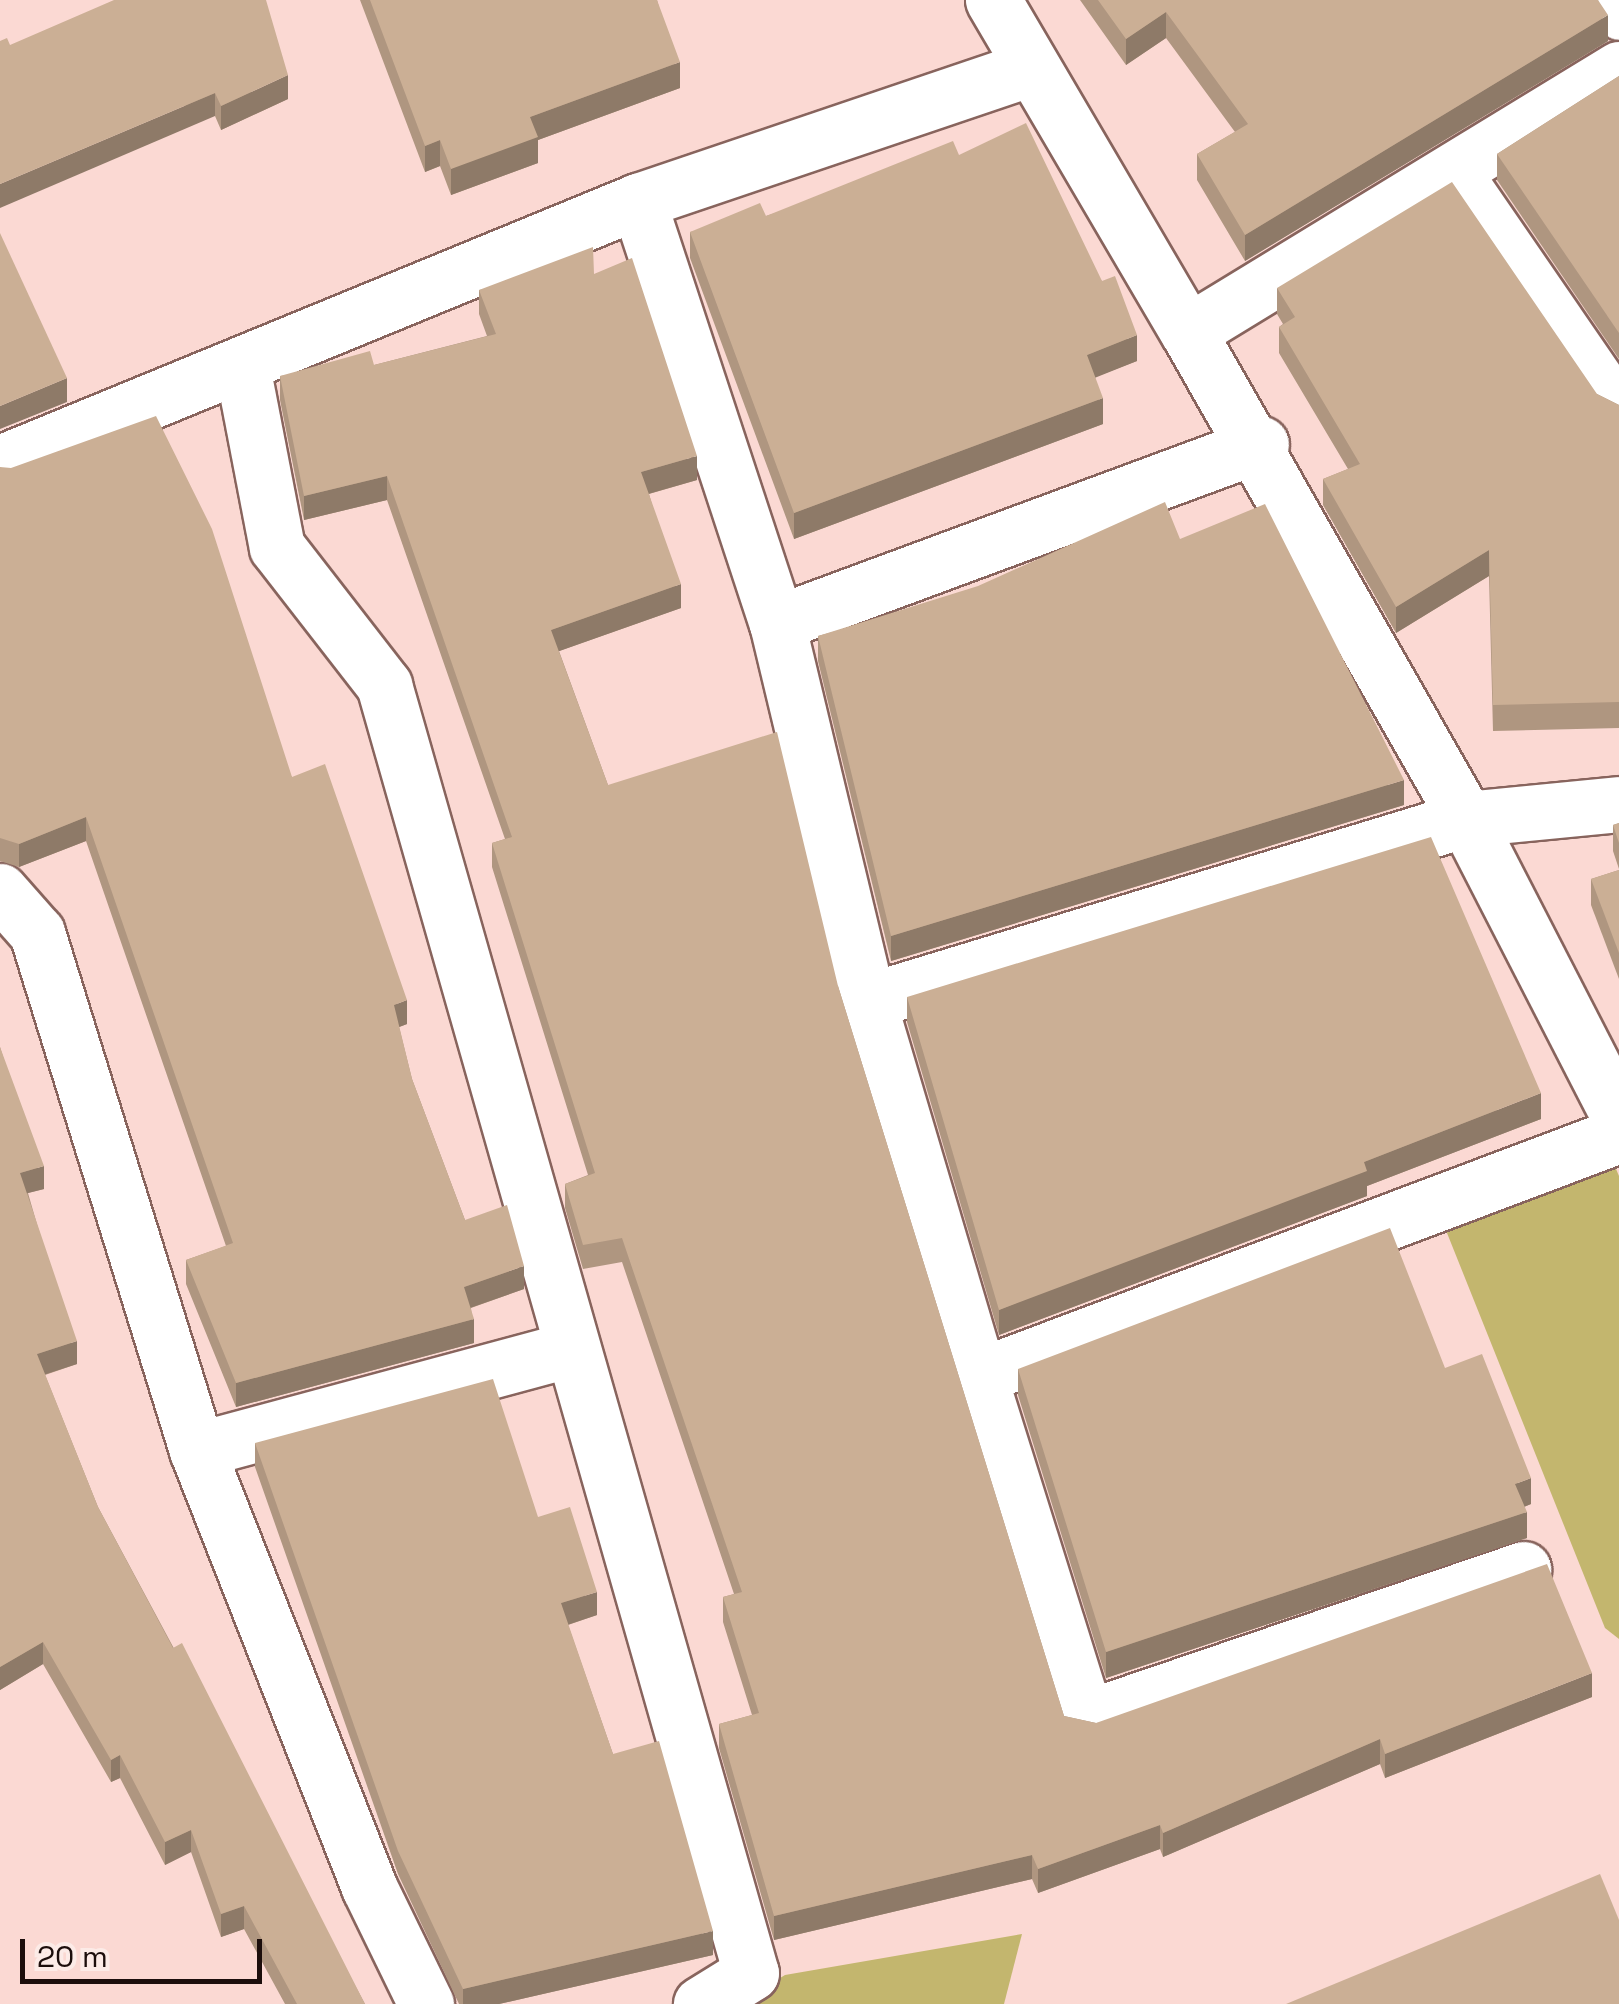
<!DOCTYPE html>
<style>
body{margin:0}
#map{position:relative;width:1619px;height:2004px;overflow:hidden;background:#fbd9d3;font-family:"Space Grotesk",sans-serif}
div>[style]{position:absolute}
[style*='--x']{left:calc(var(--x)*1px);top:calc(var(--y)*1px);width:calc(var(--w)*1px);rotate:calc(var(--a)*1deg)}
.green>*{inset:0;background:#c3b66e}
.roads{filter:drop-shadow(2px 0 #88645d) drop-shadow(-2px 0 #88645d) drop-shadow(0 2px #88645d) drop-shadow(0 -2px #88645d)}
.service>*{height:45px;margin:-22.5px;padding:0 22.5px;transform-origin:22.5px;border-radius:22.5px;background:#fff}
.minor>*{height:55px;margin:-27.5px;padding:0 27.5px;transform-origin:27.5px;border-radius:27.5px;background:#fff}
.wall>*{inset:0;background:#af9680}
.shaded-wall>*{inset:0;background:#8e7a68}
.building>*{inset:0;background:#cbaf95}
span{translate:-50% -50%;white-space:nowrap;text-align:center;line-height:1.15;-webkit-text-stroke:8px #fcebe7;paint-order:stroke}
.scale{position:absolute;left:20px;top:1939px;width:242px;height:45px;box-sizing:border-box;border:5px solid #1c0e0c;border-top:0;padding-left:12px;font-size:30px;line-height:35px;white-space:nowrap;color:#1c0e0c;-webkit-text-stroke:8px #fcebe7;paint-order:stroke}
</style>
<div id="map">
<div class="green">
<div style="clip-path:polygon(1613px 1162px,1619px 1176px,1619px 1639px,1605px 1628px,1445px 1228px)"></div>
<div style="clip-path:polygon(1022px 1934px,1004px 2004px,738px 2004px,785px 1975px)"></div>
</div>
<div class="roads">
<div class="service">
<div style="--x:1608;--y:0;--w:20;--a:57"></div>
<div style="--x:1457;--y:169;--w:286;--a:55.5"></div>
</div>
<div class="minor">
<div style="--x:993;--y:0;--w:385;--a:59.6"></div>
<div style="--x:1619;--y:69;--w:505;--a:148.61"></div>
<div style="--x:1188;--y:332;--w:561;--a:60.28"></div>
<div style="--x:1466;--y:819;--w:335;--a:62.8"></div>
<div style="--x:638;--y:201;--w:444;--a:71.8"></div>
<div style="--x:777;--y:623;--w:389;--a:76.5"></div>
<div style="--x:868;--y:1001;--w:625;--a:-16.93"></div>
<div style="--x:1466;--y:819;--w:154;--a:-5.6"></div>
<div style="--x:242;--y:366;--w:184;--a:79.1"></div>
<div style="--x:277;--y:547;--w:175;--a:52.2"></div>
<div style="--x:384;--y:685;--w:1339;--a:74.1"></div>
<div style="--x:751;--y:1973;--w:59;--a:148.2"></div>
<div style="--x:0;--y:463;--w:690;--a:-22.33"></div>
<div style="--x:638;--y:201;--w:411;--a:-18.7"></div>
<div style="--x:777;--y:623;--w:516;--a:-20.3"></div>
<div style="--x:0;--y:891;--w:56;--a:48.6"></div>
<div style="--x:37;--y:933;--w:541;--a:72.8"></div>
<div style="--x:197;--y:1450;--w:470;--a:68.5"></div>
<div style="--x:369;--y:1887;--w:130;--a:64"></div>
<div style="--x:868;--y:1001;--w:391;--a:73.5"></div>
<div style="--x:979;--y:1376;--w:684;--a:-20.63"></div>
<div style="--x:979;--y:1376;--w:358;--a:72.6"></div>
<div style="--x:1086;--y:1718;--w:462;--a:-18.8"></div>
<div style="--x:197;--y:1450;--w:383;--a:-15.1"></div>
</div>
</div>
<div class="wall">
<div style="clip-path:polygon(360px 0,657px 0,680px 88px,538px 140px,538px 163px,451px 195px,440px 166px,425px 172px)"></div>
<div style="clip-path:polygon(1080px 0,1598px 0,1608px 41px,1245px 261px,1197px 180px,1197px 154px,1235px 132px,1166px 38px,1126px 65px)"></div>
<div style="clip-path:polygon(10px 45px,288px 99px,221px 130px,215px 116px)"></div>
<div style="clip-path:polygon(1619px 76px,1619px 359px,1497px 180px,1497px 154px)"></div>
<div style="clip-path:polygon(959px 155px,1102px 281px,1137px 361px,1095px 377px,1103px 424px,794px 539px,690px 258px,690px 232px,766px 216px)"></div>
<div style="clip-path:polygon(594px 274px,697px 480px,649px 494px,681px 608px,559px 651px,608px 785px,838px 986px,1064px 1716px,1096px 1723px,1592px 1697px,1385px 1778px,1380px 1764px,1163px 1857px,1160px 1849px,1038px 1893px,1032px 1879px,774px 1940px,719px 1748px,719px 1724px,752px 1715px,723px 1622px,723px 1597px,734px 1594px,622px 1262px,583px 1269px,565px 1208px,565px 1184px,588px 1175px,492px 867px,492px 843px,505px 839px,387px 500px,304px 520px,280px 400px,280px 376px,374px 365px,487px 336px,479px 314px,479px 290px)"></div>
<div style="clip-path:polygon(1277px 288px,1597px 394px,1619px 405px,1619px 728px,1493px 731px,1489px 576px,1396px 633px,1323px 505px,1323px 479px,1348px 469px,1279px 353px,1279px 327px,1283px 324px,1277px 314px)"></div>
<div style="clip-path:polygon(0 467px,292px 777px,407px 1024px,399px 1027px,412px 1079px,465px 1220px,524px 1289px,471px 1308px,474px 1343px,236px 1407px,186px 1284px,186px 1260px,226px 1246px,86px 841px,19px 867px,0 861px)"></div>
<div style="clip-path:polygon(1180px 539px,1404px 805px,891px 961px,818px 661px,818px 636px)"></div>
<div style="clip-path:polygon(1619px 823px,1619px 869px,1613px 851px,1613px 825px)"></div>
<div style="clip-path:polygon(1619px 870px,1619px 979px,1591px 905px,1591px 879px)"></div>
<div style="clip-path:polygon(907px 997px,1541px 1119px,1367px 1186px,1367px 1196px,999px 1335px,907px 1022px)"></div>
<div style="clip-path:polygon(0 1047px,44px 1189px,28px 1193px,77px 1364px,45px 1375px,98px 1507px,365px 2004px,285px 2004px,244px 1929px,221px 1937px,191px 1852px,165px 1865px,120px 1778px,111px 1782px,43px 1664px,0 1690px)"></div>
<div style="clip-path:polygon(1445px 1368px,1531px 1504px,1524px 1507px,1527px 1538px,1106px 1678px,1018px 1395px,1018px 1369px)"></div>
<div style="clip-path:polygon(255px 1443px,538px 1517px,597px 1615px,568px 1625px,613px 1754px,713px 1955px,499px 2004px,459px 2004px,398px 1874px,255px 1467px)"></div>
</div>
<div class="shaded-wall">
<div style="clip-path:polygon(1166px 12px,1166px 38px,1126px 65px,1126px 39px)"></div>
<div style="clip-path:polygon(1608px 15px,1608px 41px,1245px 261px,1245px 235px)"></div>
<div style="clip-path:polygon(680px 62px,680px 88px,538px 140px,538px 163px,451px 195px,451px 169px,530px 117px)"></div>
<div style="clip-path:polygon(288px 75px,288px 99px,221px 130px,221px 106px)"></div>
<div style="clip-path:polygon(215px 93px,215px 116px,0 208px,0 184px)"></div>
<div style="clip-path:polygon(440px 140px,440px 166px,425px 172px,425px 146px)"></div>
<div style="clip-path:polygon(1137px 335px,1137px 361px,1087px 381px,1087px 355px)"></div>
<div style="clip-path:polygon(67px 378px,67px 402px,0 429px,0 406px)"></div>
<div style="clip-path:polygon(1103px 398px,1103px 424px,794px 539px,794px 513px)"></div>
<div style="clip-path:polygon(697px 456px,697px 480px,641px 496px,641px 472px)"></div>
<div style="clip-path:polygon(387px 476px,387px 500px,304px 520px,304px 496px)"></div>
<div style="clip-path:polygon(1489px 550px,1489px 576px,1396px 633px,1396px 607px)"></div>
<div style="clip-path:polygon(681px 584px,681px 608px,551px 654px,551px 630px)"></div>
<div style="clip-path:polygon(1404px 780px,1404px 805px,891px 961px,891px 936px)"></div>
<div style="clip-path:polygon(86px 817px,86px 841px,19px 867px,19px 844px)"></div>
<div style="clip-path:polygon(407px 1000px,407px 1024px,394px 1029px,394px 1005px)"></div>
<div style="clip-path:polygon(1541px 1093px,1541px 1119px,1367px 1186px,1367px 1196px,999px 1335px,999px 1310px,1364px 1162px)"></div>
<div style="clip-path:polygon(44px 1166px,44px 1189px,20px 1195px,20px 1173px)"></div>
<div style="clip-path:polygon(524px 1266px,524px 1289px,464px 1310px,464px 1287px)"></div>
<div style="clip-path:polygon(474px 1319px,474px 1343px,236px 1407px,236px 1383px)"></div>
<div style="clip-path:polygon(77px 1341px,77px 1364px,37px 1377px,37px 1354px)"></div>
<div style="clip-path:polygon(1531px 1478px,1531px 1504px,1515px 1510px,1515px 1484px)"></div>
<div style="clip-path:polygon(1527px 1512px,1527px 1538px,1106px 1678px,1106px 1652px)"></div>
<div style="clip-path:polygon(597px 1592px,597px 1615px,561px 1627px,561px 1603px)"></div>
<div style="clip-path:polygon(43px 1642px,43px 1664px,0 1690px,0 1667px)"></div>
<div style="clip-path:polygon(1592px 1673px,1592px 1697px,1385px 1778px,1385px 1754px)"></div>
<div style="clip-path:polygon(1380px 1739px,1380px 1764px,1163px 1857px,1163px 1833px)"></div>
<div style="clip-path:polygon(120px 1755px,120px 1778px,111px 1782px,111px 1760px)"></div>
<div style="clip-path:polygon(1160px 1825px,1160px 1849px,1038px 1893px,1038px 1869px)"></div>
<div style="clip-path:polygon(191px 1830px,191px 1852px,165px 1865px,165px 1842px)"></div>
<div style="clip-path:polygon(1032px 1855px,1032px 1879px,774px 1940px,774px 1916px)"></div>
<div style="clip-path:polygon(244px 1906px,244px 1929px,221px 1937px,221px 1914px)"></div>
<div style="clip-path:polygon(713px 1931px,713px 1955px,499px 2004px,463px 2004px,463px 1989px)"></div>
</div>
<div class="building">
<div style="clip-path:polygon(114px 0,266px 0,288px 75px,221px 106px,215px 93px,0 184px,0 41px,7px 38px,10px 45px)"></div>
<div style="clip-path:polygon(370px 0,657px 0,680px 62px,530px 117px,538px 137px,451px 169px,440px 140px,425px 146px)"></div>
<div style="clip-path:polygon(1098px 0,1598px 0,1608px 15px,1245px 235px,1197px 154px,1248px 124px,1166px 12px,1126px 39px)"></div>
<div style="clip-path:polygon(1619px 76px,1619px 333px,1497px 154px)"></div>
<div style="clip-path:polygon(1026px 123px,1102px 281px,1115px 276px,1137px 335px,1087px 355px,1103px 398px,794px 513px,690px 232px,760px 203px,766px 216px,953px 141px,959px 155px)"></div>
<div style="clip-path:polygon(1452px 182px,1597px 394px,1619px 405px,1619px 702px,1493px 705px,1489px 550px,1396px 607px,1323px 479px,1360px 464px,1279px 327px,1295px 317px,1277px 288px)"></div>
<div style="clip-path:polygon(0 233px,67px 378px,0 406px)"></div>
<div style="clip-path:polygon(593px 247px,594px 274px,632px 258px,697px 456px,641px 472px,681px 584px,551px 630px,608px 785px,777px 732px,838px 986px,1064px 1716px,1096px 1723px,1547px 1564px,1592px 1673px,1385px 1754px,1380px 1739px,1163px 1833px,1160px 1825px,1038px 1869px,1032px 1855px,774px 1916px,719px 1724px,759px 1713px,723px 1597px,742px 1592px,622px 1238px,583px 1245px,565px 1184px,595px 1173px,492px 843px,512px 837px,387px 476px,304px 496px,280px 376px,370px 351px,374px 365px,496px 334px,479px 290px)"></div>
<div style="clip-path:polygon(156px 416px,212px 529px,292px 777px,325px 764px,407px 1000px,394px 1005px,412px 1079px,465px 1220px,507px 1205px,524px 1266px,464px 1287px,474px 1319px,236px 1383px,186px 1260px,233px 1243px,86px 817px,19px 844px,0 838px,0 467px,11px 468px)"></div>
<div style="clip-path:polygon(1165px 502px,1180px 539px,1265px 504px,1404px 780px,891px 936px,818px 636px,978px 586px)"></div>
<div style="clip-path:polygon(1619px 823px,1619px 843px,1613px 825px)"></div>
<div style="clip-path:polygon(1431px 837px,1541px 1093px,1364px 1162px,1367px 1171px,999px 1310px,907px 997px)"></div>
<div style="clip-path:polygon(1619px 870px,1619px 953px,1591px 879px)"></div>
<div style="clip-path:polygon(0 1047px,44px 1166px,20px 1173px,77px 1341px,37px 1354px,98px 1507px,173px 1648px,182px 1643px,365px 2004px,297px 2004px,244px 1906px,221px 1914px,191px 1830px,165px 1842px,120px 1755px,111px 1760px,43px 1642px,0 1667px)"></div>
<div style="clip-path:polygon(1390px 1228px,1445px 1368px,1482px 1354px,1531px 1478px,1515px 1484px,1527px 1512px,1106px 1652px,1018px 1369px)"></div>
<div style="clip-path:polygon(493px 1379px,538px 1517px,570px 1507px,597px 1592px,561px 1603px,613px 1754px,659px 1741px,713px 1931px,463px 1989px,398px 1851px,255px 1443px)"></div>
<div style="clip-path:polygon(1600px 1874px,1619px 1920px,1619px 2004px,1286px 2004px)"></div>
</div>
<div class="scale">20 m</div>
</div>
